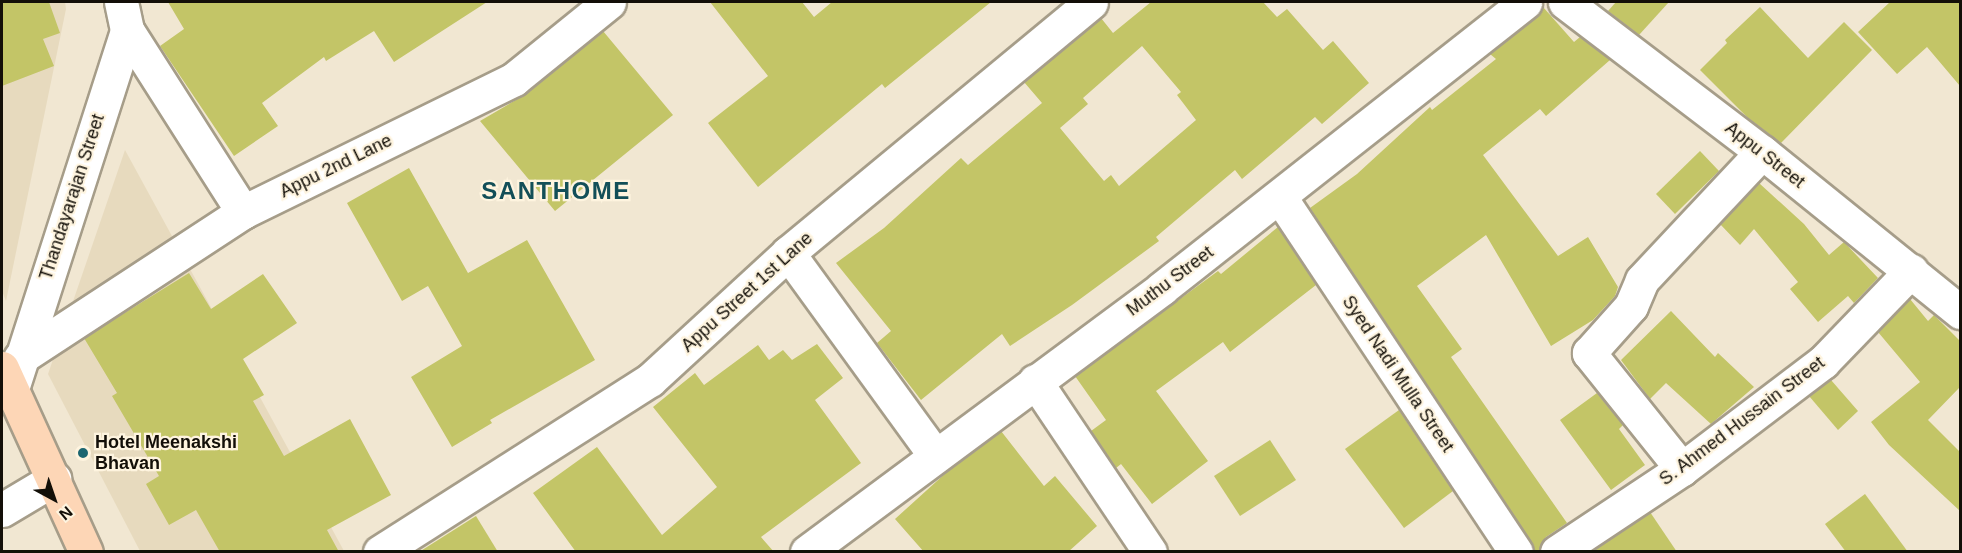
<!DOCTYPE html>
<style>
body{margin:0}
#map{position:relative;width:1962px;height:553px;overflow:hidden;background:#f1e7d2;font-family:Arial,sans-serif}
div>[style]{position:absolute}
[style*='--x']{left:calc(var(--x)*1px);top:calc(var(--y)*1px);width:calc(var(--w)*1px);rotate:calc(var(--a)*1deg)}
.built>*{inset:0;background:#e7dabe}
.building>*{inset:0;background:#c3c567}
.roads{filter:drop-shadow(2px 0 #a69d89) drop-shadow(-2px 0 #a69d89) drop-shadow(0 2px #a69d89) drop-shadow(0 -2px #a69d89)}
.street>*{height:33px;margin:-16.5px;padding:0 16.5px;transform-origin:16.5px;border-radius:16.5px;background:#fff}
.secondary>*{height:33px;margin:-16.5px;padding:0 16.5px;transform-origin:16.5px;border-radius:16.5px;background:#fff}
.primary>*{height:33px;margin:-16.5px;padding:0 16.5px;transform-origin:16.5px;border-radius:16.5px;background:#fdd6b6}
.dots>*{width:16px;height:16px;translate:-50% -50%;box-sizing:border-box;border:3px solid #fef4df;border-radius:50%}
span{translate:-50% -50%;white-space:nowrap;text-align:center;line-height:1.15;-webkit-text-stroke:4.5px #fef4df;paint-order:stroke}
.street-label{font-size:18px;color:#130f08}
.poi-label{font-size:18px;color:#130f08;font-weight:700}
.left{translate:0 -50%;text-align:left}
.district-label{font-size:24px;color:#134f58;font-weight:700;letter-spacing:1.5px}
.frame{position:absolute;inset:0;border:3px solid #130f08;pointer-events:none}
.north{position:absolute;left:24px;top:469px;width:60px;height:60px;-webkit-text-stroke:4px #fef4df;paint-order:stroke;rotate:140deg;font-size:16px;font-weight:700;line-height:24px;text-align:center;color:#130f08}
.north::after{content:'';display:block;margin:auto;width:21px;height:27px;background:#130f08;clip-path:polygon(50% 0,100% 100%,50% 72%,0 100%)}
</style>
<div id="map">
<div class="built">
<div style="clip-path:polygon(2px 2px,65px 2px,66px 9px,6px 301px,2px 291px)"></div>
<div style="clip-path:polygon(125px 150px,344px 551px,140px 551px,48px 374px)"></div>
</div>
<div class="building">
<div style="clip-path:polygon(2px 2px,49px 2px,60px 33px,43px 39px,54px 66px,2px 86px)"></div>
<div style="clip-path:polygon(168px 2px,487px 2px,394px 62px,374px 31px,326px 61px,324px 57px,262px 103px,278px 126px,234px 156px,160px 46px,184px 29px)"></div>
<div style="clip-path:polygon(710px 2px,802px 2px,814px 17px,832px 2px,991px 2px,885px 88px,882px 84px,758px 187px,708px 123px,768px 76px)"></div>
<div style="clip-path:polygon(evenodd,1151px 2px,1263px 2px,1277px 17px,1287px 9px,1323px 50px,1333px 41px,1369px 83px,1322px 124px,1315px 117px,1242px 179px,1235px 170px,1156px 237px,1159px 241px,1072px 305px,1010px 346px,1002px 334px,921px 400px,877px 343px,891px 331px,836px 263px,884px 228px,961px 158px,968px 165px,1042px 103px,1024px 82px,1101px 18px,1113px 33px,1151px 2px,1142px 46px,1181px 92px,1177px 95px,1196px 120px,1119px 186px,1111px 175px,1104px 181px,1060px 128px,1088px 104px,1083px 98px,1142px 46px)"></div>
<div style="clip-path:polygon(1616px 2px,1669px 2px,1639px 35px,1608px 11px)"></div>
<div style="clip-path:polygon(1890px 2px,1960px 2px,1960px 86px,1927px 47px,1897px 74px,1858px 32px)"></div>
<div style="clip-path:polygon(1543px 7px,1574px 42px,1580px 37px,1610px 60px,1546px 116px,1540px 109px,1483px 155px,1558px 256px,1588px 237px,1618px 287px,1615px 296px,1593px 320px,1551px 346px,1486px 235px,1417px 286px,1462px 349px,1451px 357px,1567px 523px,1546px 537px,1539px 552px,1535px 552px,1310px 208px,1357px 174px,1430px 107px,1432px 110px,1496px 59px,1490px 54px)"></div>
<div style="clip-path:polygon(1760px 7px,1808px 58px,1844px 22px,1872px 50px,1781px 143px,1748px 118px,1700px 70px,1727px 43px,1725px 40px)"></div>
<div style="clip-path:polygon(603px 31px,673px 115px,555px 211px,480px 121px,526px 94px)"></div>
<div style="clip-path:polygon(1700px 151px,1719px 171px,1675px 214px,1656px 194px)"></div>
<div style="clip-path:polygon(409px 168px,468px 273px,527px 240px,595px 360px,490px 420px,492px 423px,452px 447px,411px 377px,462px 346px,428px 286px,402px 301px,347px 203px)"></div>
<div style="clip-path:polygon(1759px 183px,1804px 224px,1829px 255px,1844px 242px,1878px 278px,1854px 303px,1848px 296px,1818px 322px,1790px 289px,1798px 282px,1754px 229px,1740px 245px,1720px 224px)"></div>
<div style="clip-path:polygon(1278px 227px,1316px 285px,1230px 352px,1223px 342px,1156px 391px,1208px 461px,1152px 504px,1121px 464px,1116px 468px,1091px 431px,1106px 420px,1075px 376px,1218px 271px,1221px 274px)"></div>
<div style="clip-path:polygon(189px 273px,211px 309px,263px 274px,297px 323px,243px 359px,264px 395px,253px 401px,284px 456px,350px 419px,391px 495px,327px 530px,339px 552px,220px 552px,196px 510px,169px 525px,146px 484px,159px 476px,112px 396px,117px 393px,84px 338px)"></div>
<div style="clip-path:polygon(1910px 299px,1928px 321px,1934px 315px,1960px 341px,1960px 387px,1928px 420px,1960px 452px,1960px 511px,1889px 445px,1871px 422px,1920px 382px,1878px 332px)"></div>
<div style="clip-path:polygon(1671px 311px,1715px 357px,1718px 353px,1754px 387px,1711px 424px,1666px 383px,1650px 399px,1621px 360px)"></div>
<div style="clip-path:polygon(817px 344px,843px 378px,815px 400px,861px 463px,761px 537px,774px 552px,576px 552px,533px 493px,597px 447px,662px 535px,717px 487px,653px 407px,695px 373px,704px 385px,758px 345px,769px 360px,783px 350px,792px 360px)"></div>
<div style="clip-path:polygon(1831px 380px,1858px 411px,1838px 430px,1809px 396px)"></div>
<div style="clip-path:polygon(1597px 393px,1623px 425px,1619px 429px,1645px 465px,1611px 490px,1560px 420px)"></div>
<div style="clip-path:polygon(1399px 410px,1453px 491px,1404px 528px,1345px 449px)"></div>
<div style="clip-path:polygon(1001px 431px,1044px 486px,1055px 476px,1097px 526px,1068px 552px,924px 552px,895px 519px,948px 471px)"></div>
<div style="clip-path:polygon(1270px 440px,1296px 480px,1240px 516px,1214px 476px)"></div>
<div style="clip-path:polygon(1865px 494px,1908px 552px,1846px 552px,1825px 524px)"></div>
<div style="clip-path:polygon(1650px 512px,1677px 552px,1592px 552px)"></div>
<div style="clip-path:polygon(476px 516px,498px 552px,419px 552px)"></div>
</div>
<div class="roads">
<div class="street">
<div style="--x:127;--y:30;--w:216;--a:57.5"></div>
<div style="--x:243;--y:212;--w:302;--a:-26.1"></div>
<div style="--x:514;--y:79;--w:122;--a:-39"></div>
<div style="--x:1280;--y:197;--w:426;--a:56.4"></div>
<div style="--x:788;--y:253;--w:248;--a:54"></div>
<div style="--x:20;--y:358;--w:267;--a:-33.2"></div>
<div style="--x:1035;--y:381;--w:206;--a:56.1"></div>
<div style="--x:11;--y:392;--w:380;--a:-72.2"></div>
<div style="--x:127;--y:30;--w:29;--a:-102"></div>
<div style="--x:1682;--y:469;--w:149;--a:-128.7"></div>
<div style="--x:1589;--y:353;--w:63;--a:-48.2"></div>
<div style="--x:1631;--y:306;--w:28;--a:-67"></div>
<div style="--x:1642;--y:280;--w:175;--a:-46.8"></div>
<div style="--x:2;--y:510;--w:61;--a:-30.8"></div>
<div style="--x:380;--y:552;--w:320;--a:-32.5"></div>
<div style="--x:650;--y:380;--w:188;--a:-42.6"></div>
<div style="--x:788;--y:253;--w:393;--a:-39.6"></div>
<div style="--x:807;--y:552;--w:442;--a:-36.6"></div>
<div style="--x:1162;--y:288;--w:462;--a:-38.2"></div>
<div style="--x:1557;--y:552;--w:150;--a:-33.6"></div>
<div style="--x:1682;--y:469;--w:177;--a:-37.2"></div>
<div style="--x:1823;--y:362;--w:127;--a:-46"></div>
</div>
<div class="secondary">
<div style="--x:1565;--y:2;--w:248;--a:37.3"></div>
<div style="--x:1762;--y:152;--w:255;--a:38.9"></div>
</div>
<div class="primary">
<div style="--x:2;--y:368;--w:202;--a:65.5"></div>
</div>
</div>
<div class="dots">
<div style="left:83px;top:453px;background:#1c6671"></div>
</div>
<div class="street-label">
<span style="left:1765px;top:155px;rotate:38deg">Appu Street</span>
<span style="left:336px;top:166px;rotate:-26deg">Appu 2nd Lane</span>
<span style="left:72px;top:197px;rotate:-72deg">Thandayarajan Street</span>
<span style="left:1170px;top:281px;rotate:-37deg">Muthu Street</span>
<span style="left:747px;top:292px;rotate:-42deg">Appu Street 1st Lane</span>
<span style="left:1398px;top:374px;rotate:56deg">Syed Nadi Mulla Street</span>
<span style="left:1742px;top:421px;rotate:-37deg">S. Ahmed Hussain Street</span>
</div>
<div class="poi-label">
<span class="left" style="left:95px;top:453px">Hotel Meenakshi<br>Bhavan</span>
</div>
<div class="district-label">
<span style="left:556px;top:191px">SANTHOME</span>
</div>
<div class="frame"></div>
<div class="north">N</div>
</div>
